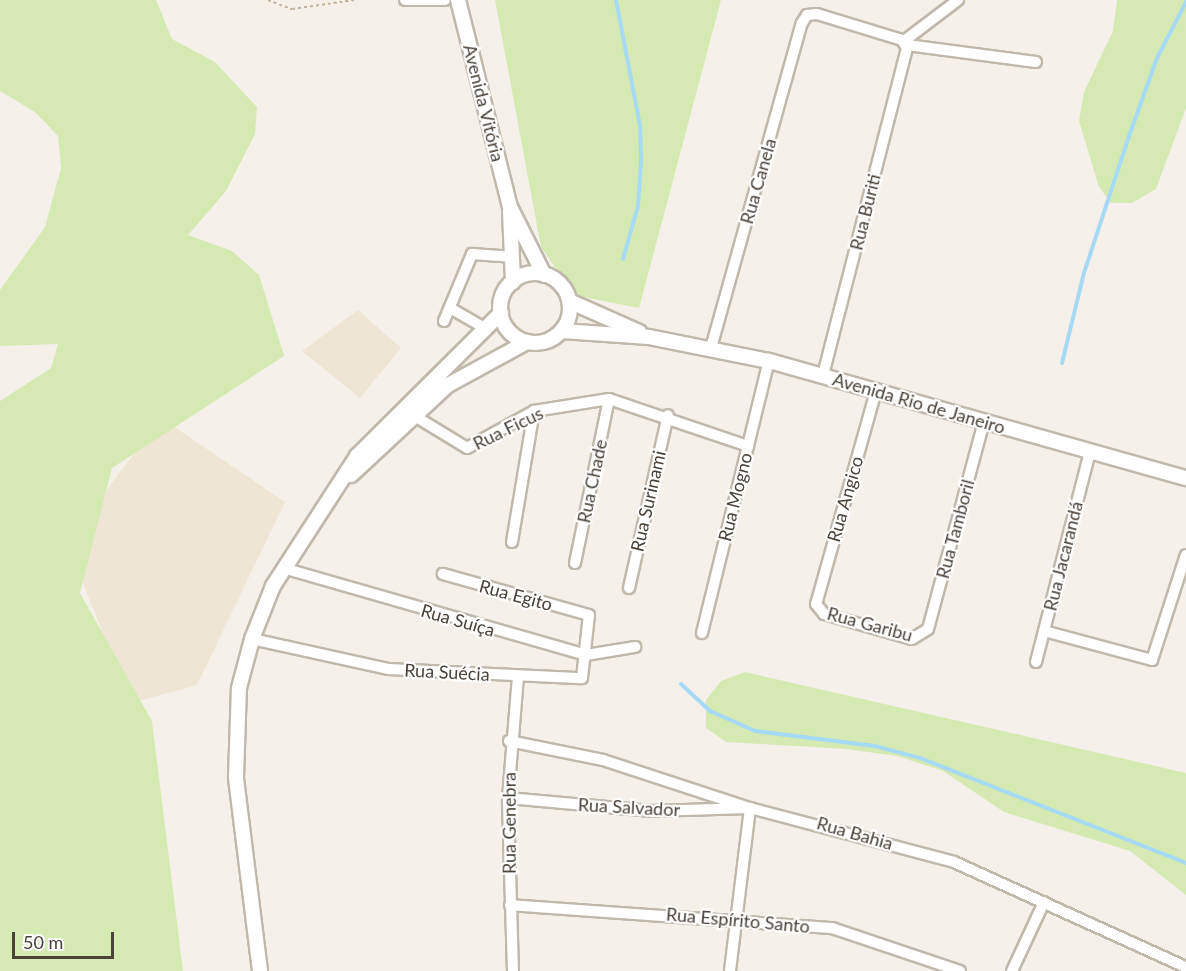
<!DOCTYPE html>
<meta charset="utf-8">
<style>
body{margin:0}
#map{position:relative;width:1186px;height:971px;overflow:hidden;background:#f5f1ea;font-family:Lato,sans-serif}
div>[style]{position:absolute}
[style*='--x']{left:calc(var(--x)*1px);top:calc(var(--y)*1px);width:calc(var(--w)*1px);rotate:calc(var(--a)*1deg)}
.education>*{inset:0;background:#efe5d4}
.green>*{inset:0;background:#d5eab2}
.stream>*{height:4px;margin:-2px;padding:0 2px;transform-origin:2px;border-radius:2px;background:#a6d9f3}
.path>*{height:2px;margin-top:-1px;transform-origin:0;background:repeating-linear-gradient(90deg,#c4b39d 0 3px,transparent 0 6px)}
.roads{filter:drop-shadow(2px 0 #c1b8ac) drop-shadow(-2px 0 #c1b8ac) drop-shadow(0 2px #c1b8ac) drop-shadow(0 -2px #c1b8ac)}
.minor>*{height:10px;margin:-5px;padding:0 5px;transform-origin:5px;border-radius:5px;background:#fff}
.tertiary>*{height:14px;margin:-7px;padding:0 7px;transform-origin:7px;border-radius:7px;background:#fff}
.tertiary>.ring{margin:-7px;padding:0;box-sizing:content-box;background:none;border:14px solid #fff;border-radius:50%}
span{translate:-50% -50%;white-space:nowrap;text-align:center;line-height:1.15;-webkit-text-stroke:4.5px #fff;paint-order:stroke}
.street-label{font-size:18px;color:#4a4138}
.scale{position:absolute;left:12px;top:932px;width:102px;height:27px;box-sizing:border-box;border:3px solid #4a4138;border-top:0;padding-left:8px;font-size:18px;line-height:21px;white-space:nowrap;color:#4a4138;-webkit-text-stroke:4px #fff;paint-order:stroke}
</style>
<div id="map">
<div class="education">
<div style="clip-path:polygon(358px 310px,401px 348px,360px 398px,302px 351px)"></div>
<div style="clip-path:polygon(161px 418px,285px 502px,197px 685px,131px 703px,78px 571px,108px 488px)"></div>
</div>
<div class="green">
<div style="clip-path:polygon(0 0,156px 0,172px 39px,215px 62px,257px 107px,255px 134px,226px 191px,188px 235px,232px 251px,259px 275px,284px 356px,112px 468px,80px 593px,152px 721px,183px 971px,0 971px,0 401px,51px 368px,58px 344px,0 346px,0 290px,45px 227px,61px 168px,58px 136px,35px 112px,0 91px)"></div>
<div style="clip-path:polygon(495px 0,721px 0,639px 308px,574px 295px,541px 247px)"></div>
<div style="clip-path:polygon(1117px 0,1186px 0,1186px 108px,1156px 189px,1132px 203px,1111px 203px,1099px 187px,1079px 121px,1084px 92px,1113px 31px)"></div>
<div style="clip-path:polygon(745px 672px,1186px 773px,1186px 895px,1130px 851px,1004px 812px,943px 771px,897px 756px,846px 749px,726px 742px,706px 728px,706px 700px,721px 681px)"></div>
</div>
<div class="stream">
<div style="--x:616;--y:0;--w:128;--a:79.2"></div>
<div style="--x:640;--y:126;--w:36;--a:88"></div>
<div style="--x:641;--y:162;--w:44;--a:93.9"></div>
<div style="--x:638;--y:206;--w:55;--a:105.8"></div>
<div style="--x:1062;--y:363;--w:93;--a:-76.3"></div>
<div style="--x:1084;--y:273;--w:141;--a:-71.8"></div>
<div style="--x:1128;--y:139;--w:86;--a:-70.3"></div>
<div style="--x:1157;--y:58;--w:63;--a:-62.6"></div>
<div style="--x:681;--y:684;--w:40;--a:43"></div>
<div style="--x:710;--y:711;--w:49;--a:24"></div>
<div style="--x:755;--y:731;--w:121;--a:7.1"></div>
<div style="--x:875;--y:746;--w:47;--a:14.9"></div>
<div style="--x:920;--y:758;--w:286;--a:21.5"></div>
</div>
<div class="path">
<div style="--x:268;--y:0;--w:26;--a:21"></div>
<div style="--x:292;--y:9;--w:63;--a:-8.3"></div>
</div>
<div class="roads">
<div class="minor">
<div style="--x:405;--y:0;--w:40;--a:0"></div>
<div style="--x:904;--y:41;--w:68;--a:-37.2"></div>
<div style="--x:907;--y:45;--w:130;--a:7.5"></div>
<div style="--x:450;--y:308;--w:39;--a:30"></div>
<div style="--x:444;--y:321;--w:73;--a:-67.3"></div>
<div style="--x:472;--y:254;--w:39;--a:4"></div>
<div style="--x:711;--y:348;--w:337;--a:-74.4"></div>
<div style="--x:802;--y:23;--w:9;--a:-58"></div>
<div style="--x:807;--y:15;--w:10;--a:-6"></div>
<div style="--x:817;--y:14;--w:89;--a:17"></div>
<div style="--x:902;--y:40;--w:9;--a:58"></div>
<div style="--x:907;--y:48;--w:339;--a:104.4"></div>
<div style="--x:876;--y:391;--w:221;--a:105.7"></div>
<div style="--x:816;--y:604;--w:13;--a:51"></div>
<div style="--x:824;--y:614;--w:91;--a:15.9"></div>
<div style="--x:912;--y:639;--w:19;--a:-32"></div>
<div style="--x:928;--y:629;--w:215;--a:-74.9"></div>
<div style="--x:413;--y:415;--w:63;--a:31.4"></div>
<div style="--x:467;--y:448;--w:77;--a:-28.9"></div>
<div style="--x:534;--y:411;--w:76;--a:-9.1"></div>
<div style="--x:609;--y:399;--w:147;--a:18.7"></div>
<div style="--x:512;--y:542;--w:133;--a:-80.5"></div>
<div style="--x:575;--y:563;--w:167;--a:-78.3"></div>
<div style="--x:283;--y:568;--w:315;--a:16"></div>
<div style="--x:586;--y:655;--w:50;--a:-9.3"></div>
<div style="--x:629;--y:588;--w:177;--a:-77.3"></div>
<div style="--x:1044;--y:631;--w:112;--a:15"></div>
<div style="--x:1152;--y:660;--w:110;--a:-72.1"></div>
<div style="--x:702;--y:633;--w:280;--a:-76.2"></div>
<div style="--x:252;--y:639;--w:139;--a:12.4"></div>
<div style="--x:388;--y:669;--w:194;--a:2.7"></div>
<div style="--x:582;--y:678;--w:63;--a:-83.7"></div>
<div style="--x:589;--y:615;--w:152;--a:-164.3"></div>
<div style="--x:1036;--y:662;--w:218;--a:-75.6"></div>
<div style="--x:509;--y:741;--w:96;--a:11.4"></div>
<div style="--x:603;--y:760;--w:155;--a:18.1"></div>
<div style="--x:750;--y:808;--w:211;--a:14.8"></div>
<div style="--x:954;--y:862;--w:255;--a:24.4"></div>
<div style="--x:508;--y:798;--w:144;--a:5.2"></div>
<div style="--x:651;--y:811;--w:99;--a:-1.7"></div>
<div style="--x:750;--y:808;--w:164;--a:97"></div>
<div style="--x:510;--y:905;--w:323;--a:4.1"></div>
<div style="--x:832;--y:928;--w:135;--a:18.6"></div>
<div style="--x:513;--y:971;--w:173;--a:-91.7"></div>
<div style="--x:508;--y:798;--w:122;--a:-85.3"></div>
<div style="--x:1012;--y:971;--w:76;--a:-65.1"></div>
</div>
<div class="tertiary">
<div style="--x:458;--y:0;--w:213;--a:75.9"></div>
<div style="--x:510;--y:207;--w:76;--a:63.4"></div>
<div style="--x:510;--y:212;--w:70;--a:87.5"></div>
<div class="ring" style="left:500px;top:273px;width:56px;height:56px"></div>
<div style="--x:569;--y:301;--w:77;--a:23.9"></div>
<div style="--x:562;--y:331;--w:87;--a:3.9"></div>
<div style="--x:649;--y:337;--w:122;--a:11.3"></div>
<div style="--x:769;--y:361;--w:433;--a:15.7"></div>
<div style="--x:351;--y:475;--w:132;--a:-42.9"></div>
<div style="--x:448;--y:385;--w:90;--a:-28.6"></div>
<div style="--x:260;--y:971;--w:195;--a:-97.1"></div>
<div style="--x:236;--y:777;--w:89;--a:-88.1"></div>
<div style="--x:239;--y:688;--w:51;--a:-75.1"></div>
<div style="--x:252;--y:639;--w:57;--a:-68.4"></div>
<div style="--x:273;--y:586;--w:155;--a:-57.1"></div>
<div style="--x:357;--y:456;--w:203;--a:-44.8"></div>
</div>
</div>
<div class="street-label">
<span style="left:484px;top:103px;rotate:76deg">Avenida Vitória</span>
<span style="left:758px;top:181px;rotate:-74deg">Rua Canela</span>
<span style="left:865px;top:212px;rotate:-76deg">Rua Buriti</span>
<span style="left:919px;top:403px;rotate:16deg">Avenida Rio de Janeiro</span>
<span style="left:508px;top:428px;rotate:-26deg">Rua Ficus</span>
<span style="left:592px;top:481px;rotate:-78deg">Rua Chade</span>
<span style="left:735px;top:497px;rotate:-76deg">Rua Mogno</span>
<span style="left:845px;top:499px;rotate:-74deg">Rua Angico</span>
<span style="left:648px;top:501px;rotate:-77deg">Rua Surinami</span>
<span style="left:955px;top:529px;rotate:-75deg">Rua Tamboril</span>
<span style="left:1063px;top:556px;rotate:-76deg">Rua Jacarandá</span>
<span style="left:516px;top:595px;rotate:15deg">Rua Egito</span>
<span style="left:458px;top:620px;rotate:16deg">Rua Suíça</span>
<span style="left:870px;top:624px;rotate:15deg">Rua Garibu</span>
<span style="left:447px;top:672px;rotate:3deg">Rua Suécia</span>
<span style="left:629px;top:807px;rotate:3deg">Rua Salvador</span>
<span style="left:509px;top:823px;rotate:-90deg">Rua Genebra</span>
<span style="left:855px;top:833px;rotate:16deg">Rua Bahia</span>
<span style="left:738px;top:920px;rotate:5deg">Rua Espírito Santo</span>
</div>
<div class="scale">50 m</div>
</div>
